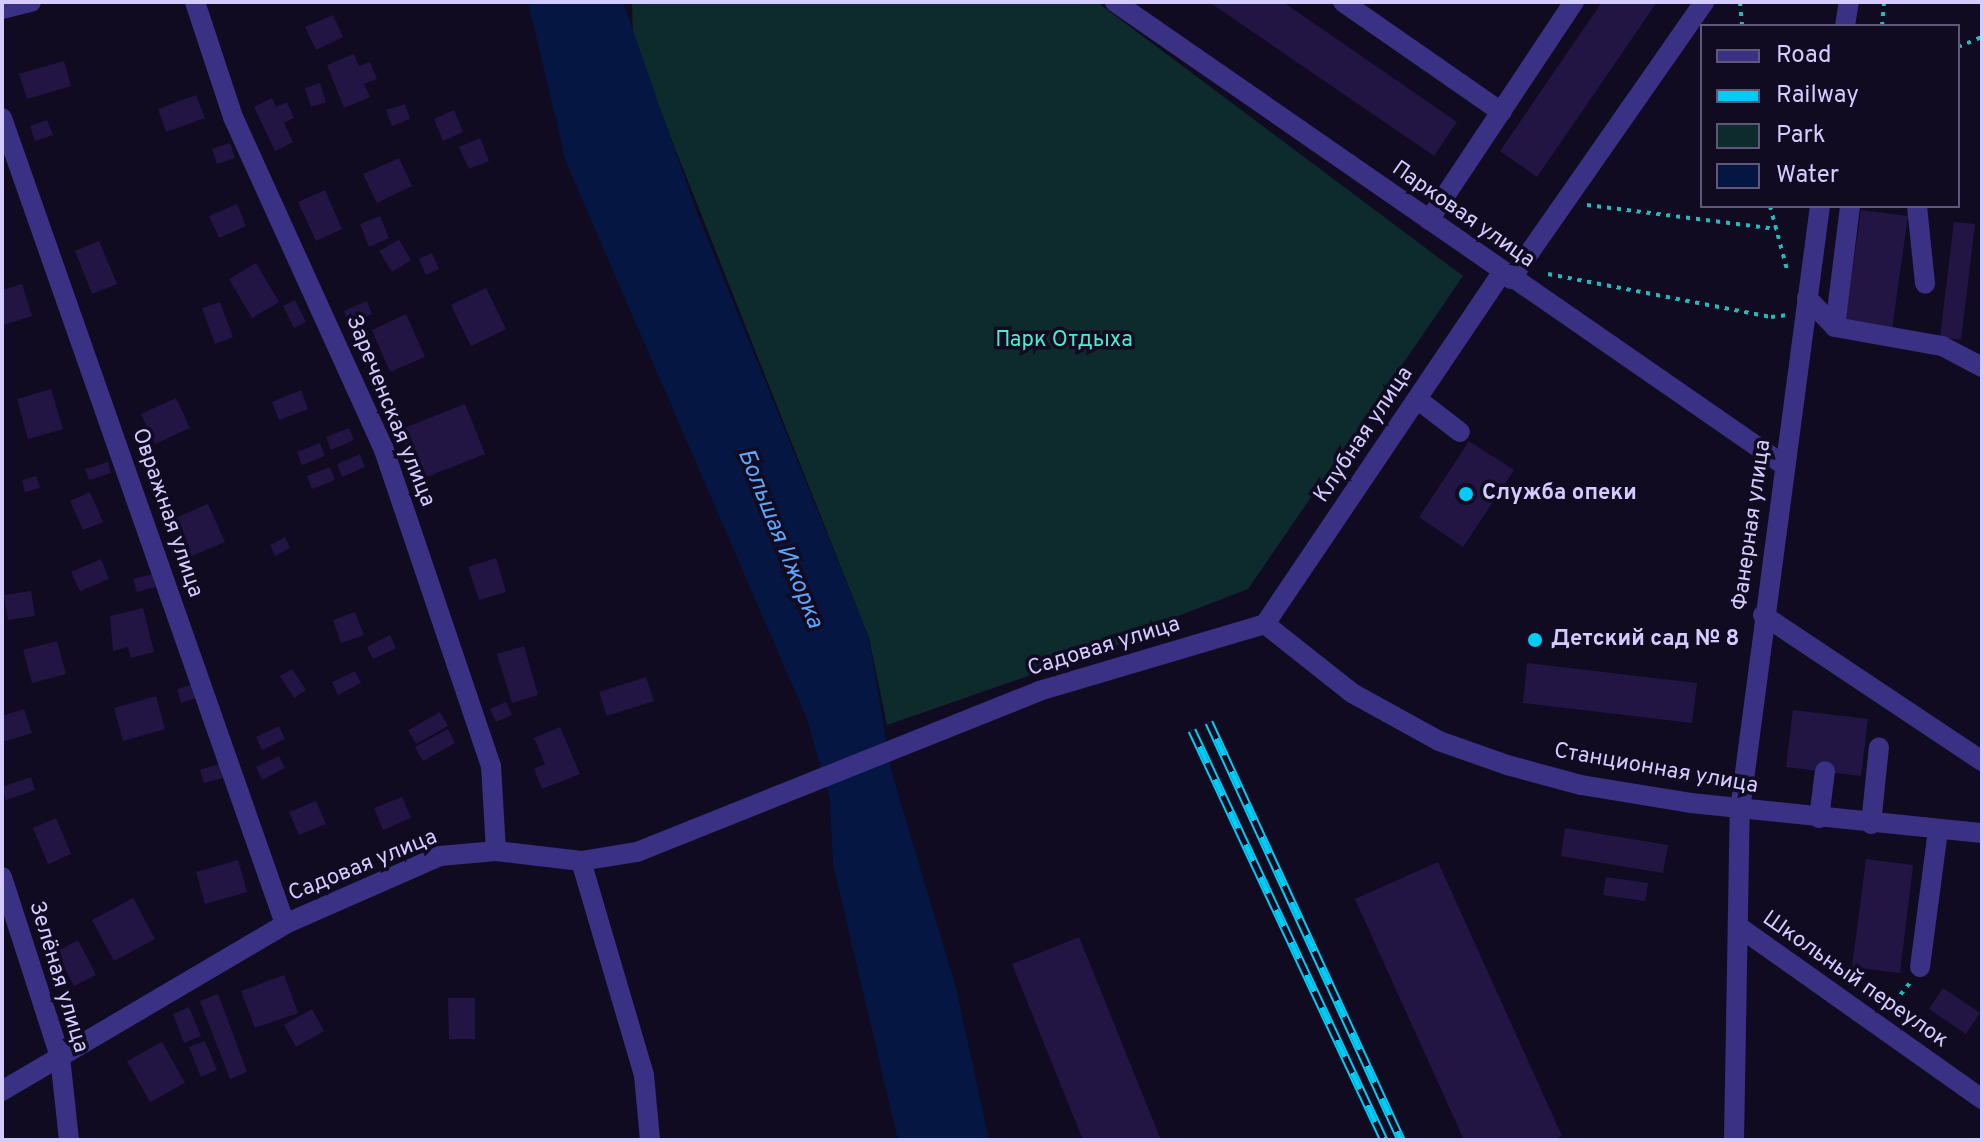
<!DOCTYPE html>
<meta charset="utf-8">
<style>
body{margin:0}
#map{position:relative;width:1984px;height:1142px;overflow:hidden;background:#100b21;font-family:Overpass,sans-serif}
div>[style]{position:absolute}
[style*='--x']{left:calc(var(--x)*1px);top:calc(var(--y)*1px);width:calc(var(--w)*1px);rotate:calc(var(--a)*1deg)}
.green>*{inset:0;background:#0d2b2c}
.water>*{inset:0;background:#041641}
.building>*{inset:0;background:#221544}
.path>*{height:4px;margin-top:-2px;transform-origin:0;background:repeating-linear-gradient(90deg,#21bbbd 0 4px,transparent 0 10px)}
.minor>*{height:20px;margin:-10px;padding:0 10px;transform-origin:10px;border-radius:10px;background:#3a3185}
.rail>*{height:9px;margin-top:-4.5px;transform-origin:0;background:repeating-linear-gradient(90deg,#100b21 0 18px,#00ccf6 0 36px);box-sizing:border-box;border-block:2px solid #00ccf6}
.dots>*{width:22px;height:22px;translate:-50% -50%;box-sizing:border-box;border:4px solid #100b21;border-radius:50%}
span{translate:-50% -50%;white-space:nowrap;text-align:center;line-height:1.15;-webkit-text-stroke:7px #100b21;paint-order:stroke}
.street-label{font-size:22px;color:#d4cbff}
.park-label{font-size:22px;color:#4bebce}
.poi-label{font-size:22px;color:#d4cbff;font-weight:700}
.left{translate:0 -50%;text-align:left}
.water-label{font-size:24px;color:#59a6ff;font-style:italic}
.frame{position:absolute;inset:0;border:4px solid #d4cbff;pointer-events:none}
.legend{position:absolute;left:1700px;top:24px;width:260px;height:184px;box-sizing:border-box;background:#100b21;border:2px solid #5e587a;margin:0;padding:10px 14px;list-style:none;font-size:24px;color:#d4cbff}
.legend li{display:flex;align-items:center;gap:16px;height:40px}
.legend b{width:40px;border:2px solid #5e587a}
</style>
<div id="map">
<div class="green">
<div style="clip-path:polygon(632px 2px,1097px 2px,1463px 276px,1248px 589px,1160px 623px,1161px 630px,887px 725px,869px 638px,633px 42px)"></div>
</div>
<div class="water">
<div style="clip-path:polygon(528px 2px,623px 2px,696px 210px,869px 638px,891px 770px,956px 988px,989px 1140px,898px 1140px,833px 865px,830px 800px,807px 719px,566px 162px)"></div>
</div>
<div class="building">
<div style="clip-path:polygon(1209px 2px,1283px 2px,1457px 122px,1434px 156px)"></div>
<div style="clip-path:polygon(1602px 2px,1657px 2px,1537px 177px,1500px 151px)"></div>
<div style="clip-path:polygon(333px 15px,343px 37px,316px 50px,305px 27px)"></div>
<div style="clip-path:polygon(354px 54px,359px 66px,370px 62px,377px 79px,364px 84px,370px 97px,344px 108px,327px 65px)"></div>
<div style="clip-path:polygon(64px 61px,71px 86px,27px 99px,19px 74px)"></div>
<div style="clip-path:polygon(320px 83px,326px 102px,311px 107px,305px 88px)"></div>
<div style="clip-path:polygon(196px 95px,205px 118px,166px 132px,158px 109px)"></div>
<div style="clip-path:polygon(272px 98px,276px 107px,287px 102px,294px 118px,284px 123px,293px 142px,275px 151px,254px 107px)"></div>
<div style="clip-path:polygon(405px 104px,410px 119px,392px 126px,386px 110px)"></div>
<div style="clip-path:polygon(454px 110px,463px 132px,443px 141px,434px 119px)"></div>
<div style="clip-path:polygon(47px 120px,53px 135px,35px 141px,30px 126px)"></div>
<div style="clip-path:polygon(480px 138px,489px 161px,469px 169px,459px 147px)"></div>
<div style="clip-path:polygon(230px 143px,235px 158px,217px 164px,212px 149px)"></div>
<div style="clip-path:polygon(399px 158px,412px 186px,377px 203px,363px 174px)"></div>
<div style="clip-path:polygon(325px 190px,342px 229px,316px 241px,298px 202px)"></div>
<div style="clip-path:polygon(237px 204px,246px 226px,219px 238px,209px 216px)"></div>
<div style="clip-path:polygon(1861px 210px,1908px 216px,1892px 329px,1845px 322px)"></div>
<div style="clip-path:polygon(380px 216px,389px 238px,369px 247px,360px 224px)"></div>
<div style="clip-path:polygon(1954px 222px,1975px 224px,1961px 340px,1940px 337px)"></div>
<div style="clip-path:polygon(399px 240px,411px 260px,392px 272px,379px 251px)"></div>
<div style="clip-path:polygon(99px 241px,117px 284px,92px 294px,75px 251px)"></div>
<div style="clip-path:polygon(432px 253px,439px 269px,426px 275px,419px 259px)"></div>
<div style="clip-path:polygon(256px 263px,279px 302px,252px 318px,229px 279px)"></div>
<div style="clip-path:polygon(22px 284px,32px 316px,4px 325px,2px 290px)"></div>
<div style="clip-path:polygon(486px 288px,506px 329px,471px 346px,451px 305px)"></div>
<div style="clip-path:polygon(295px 300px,306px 322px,294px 328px,283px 306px)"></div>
<div style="clip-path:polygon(367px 301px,372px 314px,349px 324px,344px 311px)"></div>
<div style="clip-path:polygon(220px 302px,233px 337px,215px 344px,202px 308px)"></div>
<div style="clip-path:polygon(406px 314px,425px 357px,390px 372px,372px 330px)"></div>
<div style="clip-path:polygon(51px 389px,63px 429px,28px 439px,17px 399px)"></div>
<div style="clip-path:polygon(301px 390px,308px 409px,279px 420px,272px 402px)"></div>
<div style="clip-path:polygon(176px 398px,190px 428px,155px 444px,141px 414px)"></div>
<div style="clip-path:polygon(465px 404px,485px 454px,419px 480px,399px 430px)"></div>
<div style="clip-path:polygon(349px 428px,354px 440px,331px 450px,326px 437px)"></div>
<div style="clip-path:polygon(1469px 441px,1514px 470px,1463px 547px,1419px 517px)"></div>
<div style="clip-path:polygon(320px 443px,325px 456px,302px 465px,297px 452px)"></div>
<div style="clip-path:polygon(360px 454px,365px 467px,342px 477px,337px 464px)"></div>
<div style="clip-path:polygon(108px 462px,111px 473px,89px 480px,85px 469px)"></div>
<div style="clip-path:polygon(330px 467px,335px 480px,312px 489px,307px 476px)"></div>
<div style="clip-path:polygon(36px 476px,40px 488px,25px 492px,22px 480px)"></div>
<div style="clip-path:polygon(90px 492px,103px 522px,83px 530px,70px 501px)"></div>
<div style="clip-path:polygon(208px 504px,225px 542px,189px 557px,173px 519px)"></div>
<div style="clip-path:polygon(285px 537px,290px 548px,275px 556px,270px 545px)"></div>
<div style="clip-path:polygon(496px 558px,506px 592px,479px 600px,468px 567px)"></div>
<div style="clip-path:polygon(101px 559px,109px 579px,80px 591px,71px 572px)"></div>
<div style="clip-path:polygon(152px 574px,156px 587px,137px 592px,133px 579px)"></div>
<div style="clip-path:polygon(31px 591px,35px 616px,8px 620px,4px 595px)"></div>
<div style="clip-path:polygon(143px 608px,154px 652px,131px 658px,128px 647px,113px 651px,110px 616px)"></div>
<div style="clip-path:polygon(355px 612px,364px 635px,341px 643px,333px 620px)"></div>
<div style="clip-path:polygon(390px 635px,396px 648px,373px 659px,367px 647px)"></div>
<div style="clip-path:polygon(57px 641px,66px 674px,32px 683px,23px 650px)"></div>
<div style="clip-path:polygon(524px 646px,538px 695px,512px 703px,497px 654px)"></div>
<div style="clip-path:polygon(1527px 663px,1697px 683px,1692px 723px,1523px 703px)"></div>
<div style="clip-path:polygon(292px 669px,306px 690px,294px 698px,280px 676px)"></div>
<div style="clip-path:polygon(355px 671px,361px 683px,338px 695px,332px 682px)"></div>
<div style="clip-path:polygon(646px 677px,654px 701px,607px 716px,599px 692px)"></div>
<div style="clip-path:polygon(195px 684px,199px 697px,181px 703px,177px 689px)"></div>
<div style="clip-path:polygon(156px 696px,165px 729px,123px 741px,114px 708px)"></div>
<div style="clip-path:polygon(506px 702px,512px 715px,496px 722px,490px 709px)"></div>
<div style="clip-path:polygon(24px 709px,32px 733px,2px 742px,2px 716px)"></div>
<div style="clip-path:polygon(1793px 710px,1868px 719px,1861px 776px,1786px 767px)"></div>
<div style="clip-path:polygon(440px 712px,448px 726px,416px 744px,408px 730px)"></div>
<div style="clip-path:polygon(279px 726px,285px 739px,262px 750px,256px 737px)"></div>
<div style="clip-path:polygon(560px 727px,580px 774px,542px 789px,534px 769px,545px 764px,534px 738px)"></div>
<div style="clip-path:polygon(448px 729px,455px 743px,423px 761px,415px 747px)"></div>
<div style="clip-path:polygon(279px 756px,285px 768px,262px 780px,256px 767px)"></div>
<div style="clip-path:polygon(219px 764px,223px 778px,204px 783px,200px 770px)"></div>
<div style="clip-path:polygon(31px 777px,35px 790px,6px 800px,2px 787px)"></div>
<div style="clip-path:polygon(402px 797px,411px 818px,383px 830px,374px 808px)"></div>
<div style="clip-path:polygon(316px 801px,326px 824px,299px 835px,289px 812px)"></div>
<div style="clip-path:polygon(56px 818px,71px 854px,48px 864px,33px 828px)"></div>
<div style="clip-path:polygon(1565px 828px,1668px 845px,1663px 873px,1561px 856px)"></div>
<div style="clip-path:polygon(1866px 859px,1913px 865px,1900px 973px,1852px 967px)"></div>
<div style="clip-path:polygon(238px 860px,247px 892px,205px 904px,196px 872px)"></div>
<div style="clip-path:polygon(1438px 862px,1562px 1136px,1552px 1140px,1464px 1140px,1355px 899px)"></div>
<div style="clip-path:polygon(1606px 877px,1648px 883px,1645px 901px,1603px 895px)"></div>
<div style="clip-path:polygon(133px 898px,155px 939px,114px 961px,92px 920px)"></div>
<div style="clip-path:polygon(1079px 937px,1161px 1140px,1083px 1140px,1012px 964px)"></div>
<div style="clip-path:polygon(78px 940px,96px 975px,74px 986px,56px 952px)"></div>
<div style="clip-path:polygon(284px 975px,298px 1013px,255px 1028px,241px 991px)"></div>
<div style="clip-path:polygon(1943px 988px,1980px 1013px,1966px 1034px,1929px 1009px)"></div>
<div style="clip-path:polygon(218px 994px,247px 1072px,230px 1079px,200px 1001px)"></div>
<div style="clip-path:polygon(448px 998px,475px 998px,475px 1039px,449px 1039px)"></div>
<div style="clip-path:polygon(189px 1007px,201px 1036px,184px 1043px,173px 1014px)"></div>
<div style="clip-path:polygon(312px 1009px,324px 1031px,296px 1047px,284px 1025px)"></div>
<div style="clip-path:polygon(205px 1041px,217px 1070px,201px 1077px,189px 1047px)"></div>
<div style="clip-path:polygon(162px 1042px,185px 1083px,150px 1102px,127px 1061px)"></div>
</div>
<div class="path">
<div style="--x:1740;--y:2;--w:24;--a:85"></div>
<div style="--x:1882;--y:26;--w:24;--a:-85"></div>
<div style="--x:1958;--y:47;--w:26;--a:-23"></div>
<div style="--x:1587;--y:205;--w:191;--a:7.2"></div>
<div style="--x:1770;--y:206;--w:69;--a:75"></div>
<div style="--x:1548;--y:274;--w:227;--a:10.9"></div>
<div style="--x:1771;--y:317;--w:16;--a:-7"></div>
<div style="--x:1888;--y:1010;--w:35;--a:-51"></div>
</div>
<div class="minor">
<div style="--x:195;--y:2;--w:121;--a:71.7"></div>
<div style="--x:233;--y:117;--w:362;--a:65.6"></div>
<div style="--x:383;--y:447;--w:337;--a:71.3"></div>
<div style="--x:491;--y:766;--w:85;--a:86.6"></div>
<div style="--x:1115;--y:2;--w:814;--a:34.69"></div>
<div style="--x:1343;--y:2;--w:193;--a:34.8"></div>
<div style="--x:2;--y:9;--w:30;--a:-14"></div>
<div style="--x:1845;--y:26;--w:24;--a:-81"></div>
<div style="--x:2;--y:118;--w:854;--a:70.65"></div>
<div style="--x:1917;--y:206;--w:78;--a:84.1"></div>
<div style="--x:1429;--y:220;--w:262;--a:-56.4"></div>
<div style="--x:1511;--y:279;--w:338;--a:-55.1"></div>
<div style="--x:1807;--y:298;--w:40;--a:46"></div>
<div style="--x:1835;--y:327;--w:109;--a:10.1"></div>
<div style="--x:1942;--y:346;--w:45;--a:27.7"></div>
<div style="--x:1835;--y:327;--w:122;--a:-82.9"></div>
<div style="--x:1417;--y:399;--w:54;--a:37.5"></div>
<div style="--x:1763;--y:615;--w:263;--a:33.7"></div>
<div style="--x:1265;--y:624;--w:111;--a:38.4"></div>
<div style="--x:1352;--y:693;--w:99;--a:28.9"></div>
<div style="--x:1439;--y:741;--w:72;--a:19.4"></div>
<div style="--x:1507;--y:765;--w:77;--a:15.1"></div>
<div style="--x:1581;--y:785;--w:111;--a:9.3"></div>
<div style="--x:1691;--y:803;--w:293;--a:5.9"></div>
<div style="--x:1265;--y:624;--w:424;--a:-56"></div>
<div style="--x:1819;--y:818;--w:47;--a:-82.7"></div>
<div style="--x:1871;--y:824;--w:77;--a:-84.1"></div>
<div style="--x:581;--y:861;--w:223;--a:73.6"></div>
<div style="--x:644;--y:1075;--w:65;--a:84.7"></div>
<div style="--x:2;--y:877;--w:189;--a:72.1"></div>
<div style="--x:60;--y:1057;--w:83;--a:83.8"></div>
<div style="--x:1739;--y:927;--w:298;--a:35.3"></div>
<div style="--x:1920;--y:967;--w:137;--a:-82.5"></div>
<div style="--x:2;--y:1091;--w:329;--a:-30.5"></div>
<div style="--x:285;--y:924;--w:169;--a:-23.7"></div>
<div style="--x:440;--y:856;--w:56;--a:-5.1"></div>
<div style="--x:496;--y:851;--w:86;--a:6.7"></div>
<div style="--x:581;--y:861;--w:57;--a:-9.1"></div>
<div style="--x:637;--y:852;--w:433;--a:-21.8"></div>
<div style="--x:1039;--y:691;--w:236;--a:-16.5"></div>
<div style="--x:1734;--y:1140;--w:330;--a:-89"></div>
<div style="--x:1740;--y:810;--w:609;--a:-82.46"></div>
</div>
<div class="rail">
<div style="--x:1209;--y:722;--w:460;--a:65.3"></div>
<div style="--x:1192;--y:730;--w:453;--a:64.9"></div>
</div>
<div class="dots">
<div style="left:1466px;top:494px;background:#00ccf6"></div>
<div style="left:1535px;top:640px;background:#00ccf6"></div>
</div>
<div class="street-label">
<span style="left:1463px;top:215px;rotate:35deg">Парковая улица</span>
<span style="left:390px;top:411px;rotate:68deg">Зареченская улица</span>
<span style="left:1364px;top:435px;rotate:-56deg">Клубная улица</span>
<span style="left:167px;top:513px;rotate:71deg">Овражная улица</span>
<span style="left:1752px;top:525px;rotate:-82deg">Фанерная улица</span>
<span style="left:1104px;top:647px;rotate:-17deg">Садовая улица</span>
<span style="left:1656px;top:769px;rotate:10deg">Станционная улица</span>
<span style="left:363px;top:866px;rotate:-22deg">Садовая улица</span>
<span style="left:58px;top:977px;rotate:73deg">Зелёная улица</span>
<span style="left:1855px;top:980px;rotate:35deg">Школьный переулок</span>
</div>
<div class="park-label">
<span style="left:1064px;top:341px">Парк Отдыха</span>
</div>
<div class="poi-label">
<span class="left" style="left:1482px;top:494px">Служба опеки</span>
<span class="left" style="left:1551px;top:640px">Детский сад № 8</span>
</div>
<div class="water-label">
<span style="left:779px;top:539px;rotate:68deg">Большая Ижорка</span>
</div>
<div class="frame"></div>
<ul class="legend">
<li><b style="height:10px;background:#3a3185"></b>Road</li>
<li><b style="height:10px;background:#00ccf6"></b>Railway</li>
<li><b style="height:22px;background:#0d2b2c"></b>Park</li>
<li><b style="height:22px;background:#041641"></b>Water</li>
</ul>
</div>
